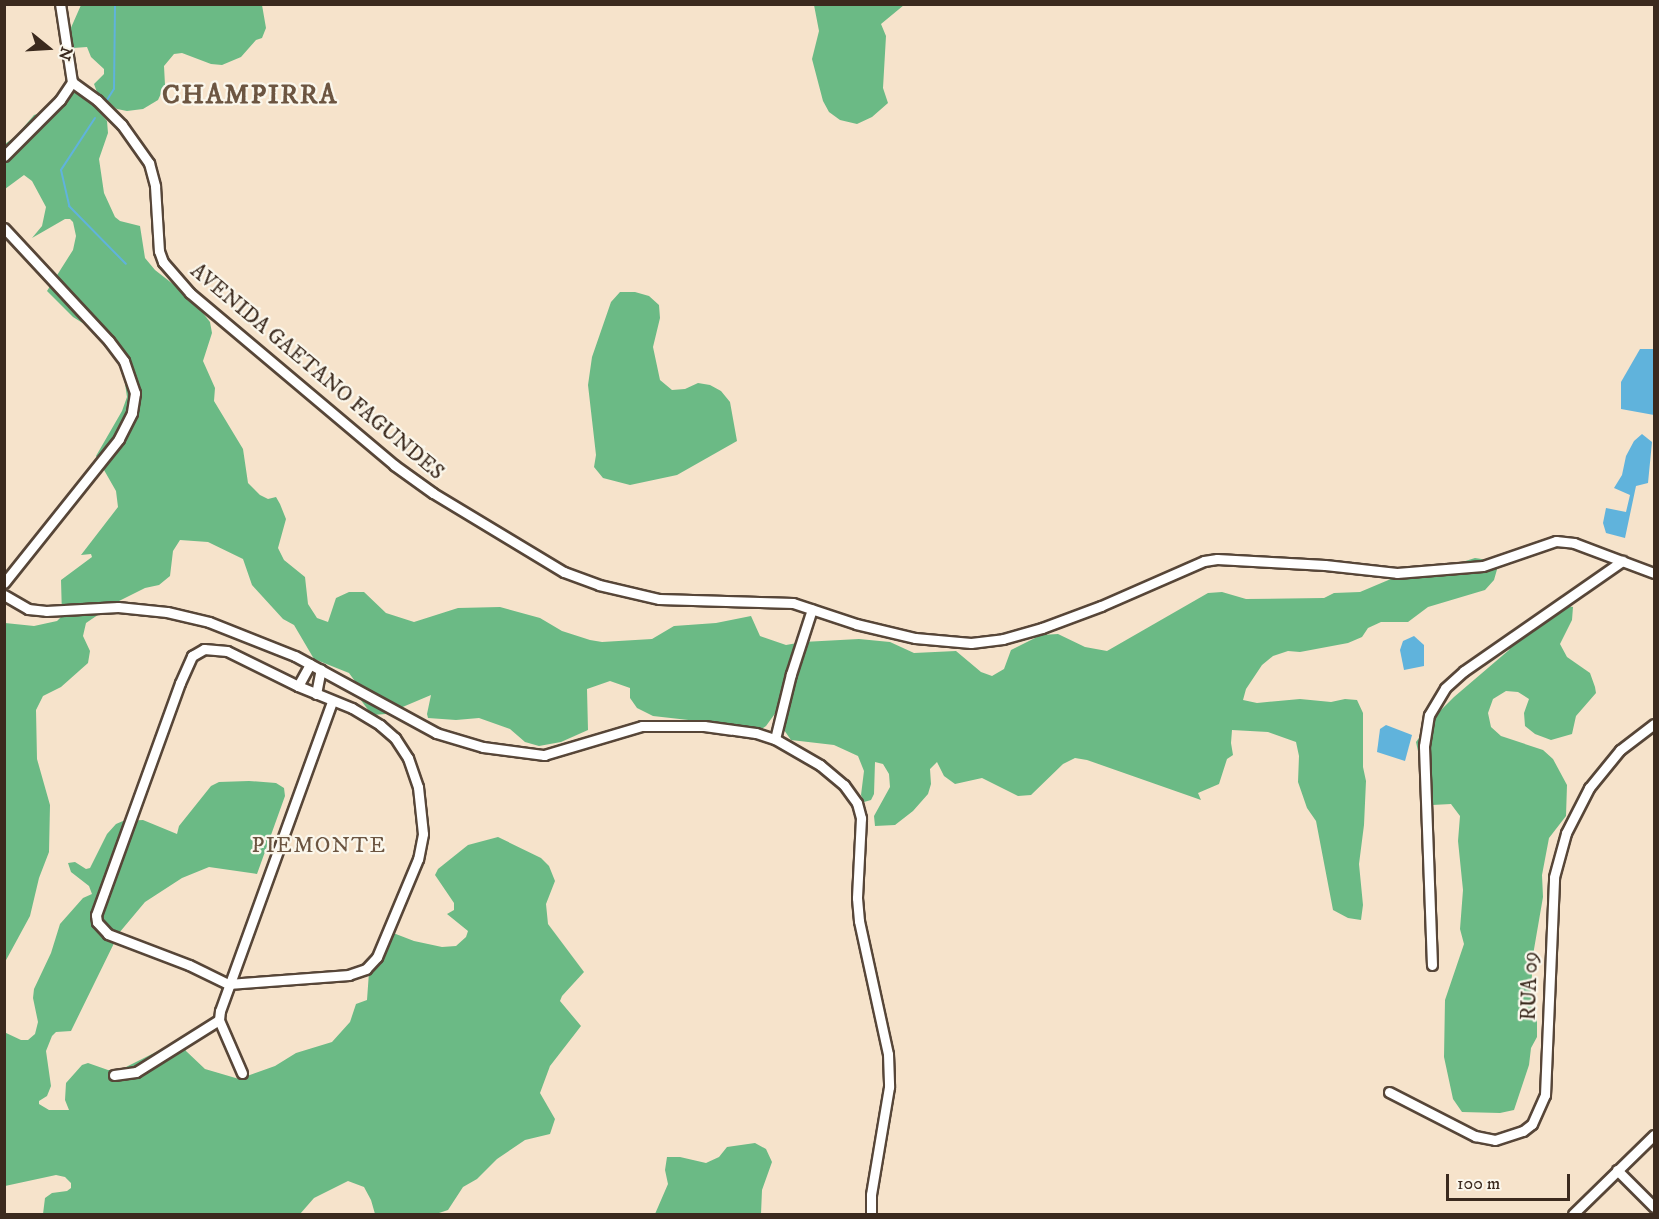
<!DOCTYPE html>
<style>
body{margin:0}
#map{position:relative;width:1659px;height:1219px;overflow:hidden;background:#f6e3cb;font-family:"IM FELL DW Pica",serif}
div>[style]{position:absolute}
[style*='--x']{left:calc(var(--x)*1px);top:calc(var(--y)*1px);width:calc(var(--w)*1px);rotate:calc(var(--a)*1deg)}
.forest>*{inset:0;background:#6bba85}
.water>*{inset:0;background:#60b3dc}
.stream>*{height:2px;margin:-1px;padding:0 1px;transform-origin:1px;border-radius:1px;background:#60b3dc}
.roads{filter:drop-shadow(2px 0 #574638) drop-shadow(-2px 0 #574638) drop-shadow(0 2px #574638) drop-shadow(0 -2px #574638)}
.minor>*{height:9px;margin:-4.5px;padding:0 4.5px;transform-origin:4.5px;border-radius:4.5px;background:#fff}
span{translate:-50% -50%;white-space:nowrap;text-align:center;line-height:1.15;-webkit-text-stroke:4.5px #fbf7ec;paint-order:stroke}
.street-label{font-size:21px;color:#3b2a1e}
.neighbourhood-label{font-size:22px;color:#6c5541;letter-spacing:1.5px}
.district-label{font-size:27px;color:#6c5541;font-weight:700;letter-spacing:1.5px}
.frame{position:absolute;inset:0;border:6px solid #3b2a1e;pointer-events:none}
.north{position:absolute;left:18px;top:18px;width:60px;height:60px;-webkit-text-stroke:4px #fbf7ec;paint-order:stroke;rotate:108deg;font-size:16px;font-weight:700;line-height:24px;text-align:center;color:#3b2a1e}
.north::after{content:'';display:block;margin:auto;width:21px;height:27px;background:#3b2a1e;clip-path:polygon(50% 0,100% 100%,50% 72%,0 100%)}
.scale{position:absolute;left:1446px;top:1174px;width:124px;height:27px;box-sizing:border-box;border:3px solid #3b2a1e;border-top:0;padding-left:8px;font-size:18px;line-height:21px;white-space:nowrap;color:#3b2a1e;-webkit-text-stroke:4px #fbf7ec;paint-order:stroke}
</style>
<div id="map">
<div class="forest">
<div style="clip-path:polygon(81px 5px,262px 5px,266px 28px,262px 38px,256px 40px,241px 57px,222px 65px,211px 64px,182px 53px,174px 54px,164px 66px,165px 85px,158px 100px,143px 109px,127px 111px,117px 109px,98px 95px,94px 84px,104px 74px,104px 69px,91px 57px,87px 47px,73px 48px,68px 43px,70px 30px)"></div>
<div style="clip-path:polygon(814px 5px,904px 5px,881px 24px,886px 36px,883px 88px,888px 103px,872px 117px,857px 124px,840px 120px,829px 112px,823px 101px,812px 59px,819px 31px)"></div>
<div style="clip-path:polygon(66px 89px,73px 89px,86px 96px,107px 121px,108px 133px,99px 159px,104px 193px,115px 217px,120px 221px,140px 226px,145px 258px,155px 270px,192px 299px,210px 322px,212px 333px,203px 361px,215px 388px,214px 401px,243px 449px,248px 483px,260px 495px,268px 499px,276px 497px,280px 504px,286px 519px,278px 548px,284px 560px,305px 577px,308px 604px,317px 618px,328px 622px,336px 598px,349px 592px,364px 592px,386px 613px,414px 622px,458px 608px,500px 607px,540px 618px,562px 631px,590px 640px,602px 642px,652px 639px,674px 626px,716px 623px,751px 616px,760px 636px,786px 645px,803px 642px,859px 639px,890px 642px,914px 653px,956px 651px,981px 672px,992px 676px,1004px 669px,1011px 650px,1041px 635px,1058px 634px,1085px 647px,1107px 651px,1208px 593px,1222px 592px,1246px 599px,1324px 598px,1334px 593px,1360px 592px,1405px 573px,1446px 567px,1475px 558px,1488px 560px,1498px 566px,1494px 580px,1485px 590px,1428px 607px,1408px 622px,1381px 622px,1368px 628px,1362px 637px,1348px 643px,1300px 652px,1288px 651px,1273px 656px,1262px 665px,1246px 689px,1243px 700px,1257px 703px,1300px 699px,1331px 702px,1345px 699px,1357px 700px,1363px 713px,1363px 767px,1366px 781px,1364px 825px,1359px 864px,1363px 905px,1361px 920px,1348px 918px,1333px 910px,1316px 821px,1307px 808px,1298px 782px,1299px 756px,1296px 742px,1268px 732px,1232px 730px,1231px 743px,1233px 755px,1227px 759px,1219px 784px,1198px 793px,1201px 800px,1087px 760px,1075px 758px,1063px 764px,1031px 795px,1018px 796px,982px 778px,955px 784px,944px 776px,937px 762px,930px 769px,931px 784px,928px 794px,913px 811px,895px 825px,875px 826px,874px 816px,890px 787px,889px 774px,883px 764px,875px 762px,874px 794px,871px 800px,864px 802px,861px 795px,864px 771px,858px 756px,834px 745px,791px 740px,784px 730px,782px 704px,766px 726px,748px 738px,735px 728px,724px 724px,653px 716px,637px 708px,630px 698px,630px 688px,610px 681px,587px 689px,588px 730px,561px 742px,539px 746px,525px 742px,510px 729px,479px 718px,456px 720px,428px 718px,427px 714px,431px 695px,386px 714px,372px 715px,357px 695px,357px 684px,349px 673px,314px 659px,294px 625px,283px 619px,252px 585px,243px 559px,208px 542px,180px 540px,173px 551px,170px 576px,159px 585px,145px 588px,117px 602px,86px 623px,83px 636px,90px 651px,88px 663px,61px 687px,43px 696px,36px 710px,37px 759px,50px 805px,49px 852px,39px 878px,30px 916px,5px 962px,5px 623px,34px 626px,57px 621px,62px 616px,61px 580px,92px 557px,91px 554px,81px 555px,118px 507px,116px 491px,96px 456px,122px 411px,127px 397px,123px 370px,117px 357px,97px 332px,73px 317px,47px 291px,73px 250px,76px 236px,73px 222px,70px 219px,65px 219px,32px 238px,42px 226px,46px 207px,32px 181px,24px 175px,5px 189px,5px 144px,16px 136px,34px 115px,53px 109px)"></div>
<div style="clip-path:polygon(620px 292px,635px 292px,649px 296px,659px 305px,660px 318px,653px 347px,660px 380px,672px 390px,685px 389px,698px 383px,710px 385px,721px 391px,730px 402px,737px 441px,677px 475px,630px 485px,603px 478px,594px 467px,596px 455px,588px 385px,592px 357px,611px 302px)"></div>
<div style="clip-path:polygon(1561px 605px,1573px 607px,1572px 620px,1560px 644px,1567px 657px,1590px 673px,1595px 687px,1596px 693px,1576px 716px,1572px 734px,1551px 740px,1535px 734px,1525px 726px,1524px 713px,1529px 699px,1518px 692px,1506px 691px,1493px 699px,1488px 713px,1491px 727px,1501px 736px,1543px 750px,1553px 759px,1567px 785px,1566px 816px,1549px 838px,1542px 875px,1543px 897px,1533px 955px,1531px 993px,1537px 1021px,1537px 1037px,1531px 1048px,1529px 1065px,1514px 1110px,1500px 1113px,1462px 1112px,1453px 1099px,1444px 1057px,1445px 1000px,1464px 944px,1460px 929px,1463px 890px,1458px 841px,1460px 816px,1451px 804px,1432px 805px,1429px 802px,1416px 742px,1435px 716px,1454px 697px,1509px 650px,1515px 640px)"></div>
<div style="clip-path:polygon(249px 781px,276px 783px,284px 788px,285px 796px,257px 874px,209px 867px,182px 878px,145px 902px,119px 933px,71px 1031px,56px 1032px,52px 1036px,46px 1051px,51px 1086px,47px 1096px,39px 1101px,39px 1104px,49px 1110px,69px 1110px,65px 1100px,66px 1083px,82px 1065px,88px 1063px,108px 1070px,120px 1070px,176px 1042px,183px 1044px,186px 1051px,205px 1069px,239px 1079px,275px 1066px,296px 1053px,332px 1042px,350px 1022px,356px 1004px,367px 1000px,369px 972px,388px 931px,414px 941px,442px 947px,456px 946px,466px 937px,468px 931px,447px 914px,454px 910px,454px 903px,435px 875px,438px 869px,468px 845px,498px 837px,541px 858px,549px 866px,555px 881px,546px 904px,548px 924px,584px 972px,562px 996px,560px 1001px,581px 1026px,550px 1066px,540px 1093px,555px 1119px,550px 1134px,525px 1140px,497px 1159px,477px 1179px,463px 1187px,448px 1210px,436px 1214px,375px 1214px,371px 1200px,364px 1187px,348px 1181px,314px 1198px,300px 1214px,43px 1214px,45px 1198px,52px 1193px,67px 1191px,71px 1188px,71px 1183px,65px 1177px,56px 1175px,5px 1186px,4px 1032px,21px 1040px,28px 1040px,35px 1034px,38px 1022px,33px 998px,34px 989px,51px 953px,60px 924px,83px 898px,92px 894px,89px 886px,71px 872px,68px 863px,75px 862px,86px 869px,90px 868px,107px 834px,116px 824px,123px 821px,143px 820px,177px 834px,179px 826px,211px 786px,219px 782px)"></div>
<div style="clip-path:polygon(755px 1143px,766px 1149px,772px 1162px,762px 1190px,761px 1214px,655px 1214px,668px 1184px,665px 1170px,667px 1157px,680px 1157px,706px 1163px,719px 1157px,727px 1147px)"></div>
</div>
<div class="water">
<div style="clip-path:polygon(1640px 349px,1654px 349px,1654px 415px,1621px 409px,1621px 382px)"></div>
<div style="clip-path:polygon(1642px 434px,1652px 442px,1648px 483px,1636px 486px,1625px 538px,1606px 533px,1603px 523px,1606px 508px,1626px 512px,1630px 495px,1614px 488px,1622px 475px,1626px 456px,1634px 441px)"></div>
<div style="clip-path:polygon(1414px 636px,1424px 645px,1424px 666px,1404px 670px,1400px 650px,1403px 641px)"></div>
<div style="clip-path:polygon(1386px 725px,1412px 735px,1405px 761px,1377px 752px,1380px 729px)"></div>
</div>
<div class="stream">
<div style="--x:107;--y:100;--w:13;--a:-58"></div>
<div style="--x:114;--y:89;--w:85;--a:-89.3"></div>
<div style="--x:95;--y:118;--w:62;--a:123.2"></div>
<div style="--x:61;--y:170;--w:37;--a:77"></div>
<div style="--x:69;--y:206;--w:81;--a:45.5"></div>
</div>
<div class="roads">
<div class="minor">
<div style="--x:72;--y:82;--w:31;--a:36"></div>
<div style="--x:97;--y:100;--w:35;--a:45"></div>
<div style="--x:122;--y:125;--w:47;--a:54.6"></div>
<div style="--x:149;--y:163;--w:24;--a:75"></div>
<div style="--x:155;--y:186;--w:65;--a:86.5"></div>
<div style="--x:159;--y:251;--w:12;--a:70"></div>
<div style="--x:163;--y:262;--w:41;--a:48.9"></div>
<div style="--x:190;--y:293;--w:267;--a:40.1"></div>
<div style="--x:394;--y:465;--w:48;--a:35.7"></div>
<div style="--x:433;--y:493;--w:153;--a:31.1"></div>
<div style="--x:564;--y:572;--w:37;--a:20"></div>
<div style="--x:599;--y:585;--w:62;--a:13.1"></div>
<div style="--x:659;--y:599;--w:134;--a:1.7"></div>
<div style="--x:793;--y:603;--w:66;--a:18.4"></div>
<div style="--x:856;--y:624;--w:61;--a:13.3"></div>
<div style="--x:915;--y:638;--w:56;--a:5.1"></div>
<div style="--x:971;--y:643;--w:32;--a:-7"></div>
<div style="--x:1003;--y:639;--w:41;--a:-15.8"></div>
<div style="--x:1042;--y:628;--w:63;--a:-20.4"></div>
<div style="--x:1101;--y:606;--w:112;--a:-23.6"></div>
<div style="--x:1204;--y:561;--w:13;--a:-9"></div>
<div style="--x:1217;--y:559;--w:108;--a:3.2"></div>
<div style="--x:1325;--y:565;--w:72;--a:6.3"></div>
<div style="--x:1397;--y:573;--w:86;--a:-4.7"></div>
<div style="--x:1483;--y:566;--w:77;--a:-18.9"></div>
<div style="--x:1556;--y:541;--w:18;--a:6"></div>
<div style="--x:1574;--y:543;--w:85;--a:20.6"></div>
<div style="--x:4;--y:156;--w:79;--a:-45"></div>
<div style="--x:60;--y:100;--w:22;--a:-56"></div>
<div style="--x:72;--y:82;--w:79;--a:-98.7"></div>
<div style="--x:4;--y:228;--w:154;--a:47.1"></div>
<div style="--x:109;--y:341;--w:25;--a:53"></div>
<div style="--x:124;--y:361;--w:34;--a:71"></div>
<div style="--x:135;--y:393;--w:20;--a:99"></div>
<div style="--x:132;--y:413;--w:29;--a:117"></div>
<div style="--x:119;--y:439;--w:184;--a:128.6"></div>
<div style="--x:4;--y:595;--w:28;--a:30"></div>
<div style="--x:28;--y:609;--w:18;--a:6"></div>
<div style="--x:46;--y:611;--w:72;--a:-3.2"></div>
<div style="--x:118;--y:607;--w:49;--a:5.8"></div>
<div style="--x:167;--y:612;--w:43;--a:13.4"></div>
<div style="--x:209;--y:622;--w:92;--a:21.6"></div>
<div style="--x:295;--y:656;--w:161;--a:28.6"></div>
<div style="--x:436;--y:733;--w:49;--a:16.6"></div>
<div style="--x:483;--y:747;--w:62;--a:7.5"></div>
<div style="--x:544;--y:755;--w:102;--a:-16.5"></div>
<div style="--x:642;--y:726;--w:62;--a:0"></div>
<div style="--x:704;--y:726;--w:52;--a:7.7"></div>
<div style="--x:756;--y:733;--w:20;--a:18"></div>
<div style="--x:775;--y:739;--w:52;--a:30"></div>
<div style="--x:820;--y:765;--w:31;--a:40"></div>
<div style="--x:844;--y:785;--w:22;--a:54"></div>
<div style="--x:857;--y:803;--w:16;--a:75"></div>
<div style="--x:861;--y:818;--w:80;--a:92.9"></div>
<div style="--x:857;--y:898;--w:23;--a:85"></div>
<div style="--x:859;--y:921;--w:136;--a:77.7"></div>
<div style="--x:888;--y:1054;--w:33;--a:88"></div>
<div style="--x:889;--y:1087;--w:109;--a:99.5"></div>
<div style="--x:871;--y:1195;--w:19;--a:90"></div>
<div style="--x:204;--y:649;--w:23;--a:5"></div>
<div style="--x:227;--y:651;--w:79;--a:26.2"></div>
<div style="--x:298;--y:686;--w:58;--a:22.2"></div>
<div style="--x:352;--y:708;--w:33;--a:31"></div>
<div style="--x:380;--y:725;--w:20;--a:41"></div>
<div style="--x:395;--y:738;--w:24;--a:57"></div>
<div style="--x:408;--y:758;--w:31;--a:71"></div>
<div style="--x:418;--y:787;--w:47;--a:83.9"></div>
<div style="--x:423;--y:834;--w:25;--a:101"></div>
<div style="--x:418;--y:859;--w:106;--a:112.7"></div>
<div style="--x:377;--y:957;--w:16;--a:133"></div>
<div style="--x:366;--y:969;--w:18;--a:161"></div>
<div style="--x:349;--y:975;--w:121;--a:175.7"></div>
<div style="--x:228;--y:984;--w:43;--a:-154"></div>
<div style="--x:189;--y:965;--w:87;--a:-159.1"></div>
<div style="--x:108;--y:934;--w:16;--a:-133"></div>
<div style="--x:97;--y:922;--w:7;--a:-98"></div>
<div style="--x:96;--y:915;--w:247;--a:-70.1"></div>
<div style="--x:180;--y:683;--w:30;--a:-66"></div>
<div style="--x:192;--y:656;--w:14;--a:-30"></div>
<div style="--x:298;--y:686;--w:25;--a:-61"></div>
<div style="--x:316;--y:694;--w:25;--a:-79"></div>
<div style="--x:775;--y:739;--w:67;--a:-76.2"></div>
<div style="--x:791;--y:674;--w:68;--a:-72.1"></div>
<div style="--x:1432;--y:965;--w:219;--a:-92.1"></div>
<div style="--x:1424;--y:746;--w:31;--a:-81"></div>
<div style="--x:1429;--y:715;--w:31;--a:-59"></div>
<div style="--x:1445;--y:688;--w:25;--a:-42"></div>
<div style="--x:1464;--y:671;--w:193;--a:-34.8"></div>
<div style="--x:242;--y:1073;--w:58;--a:-113.5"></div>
<div style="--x:219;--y:1020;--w:9;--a:-84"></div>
<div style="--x:220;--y:1011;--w:330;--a:-70.1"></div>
<div style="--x:114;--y:1075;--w:22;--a:-8"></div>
<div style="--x:136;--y:1072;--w:98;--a:-32.1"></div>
<div style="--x:1389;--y:1092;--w:97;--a:27.1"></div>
<div style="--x:1475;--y:1136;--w:20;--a:11"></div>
<div style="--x:1495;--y:1140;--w:29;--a:-18"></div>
<div style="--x:1523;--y:1131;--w:11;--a:-38"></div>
<div style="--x:1532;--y:1124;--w:32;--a:-66"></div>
<div style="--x:1545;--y:1095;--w:218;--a:-87.6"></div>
<div style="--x:1554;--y:877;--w:46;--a:-74.7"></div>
<div style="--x:1566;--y:833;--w:51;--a:-62.9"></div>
<div style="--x:1589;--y:788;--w:49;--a:-50.8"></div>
<div style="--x:1620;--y:750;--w:43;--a:-37.4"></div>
<div style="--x:1617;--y:1170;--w:52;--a:45"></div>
<div style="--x:1573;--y:1214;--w:113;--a:-44.3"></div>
</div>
</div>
<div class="street-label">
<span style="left:317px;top:372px;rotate:40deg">AVENIDA GAETANO FAGUNDES</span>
<span style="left:1530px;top:986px;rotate:-88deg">RUA 09</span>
</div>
<div class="neighbourhood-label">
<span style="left:319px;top:846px">PIEMONTE</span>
</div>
<div class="district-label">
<span style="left:250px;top:96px">CHAMPIRRA</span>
</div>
<div class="frame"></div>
<div class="north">N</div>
<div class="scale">100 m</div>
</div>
